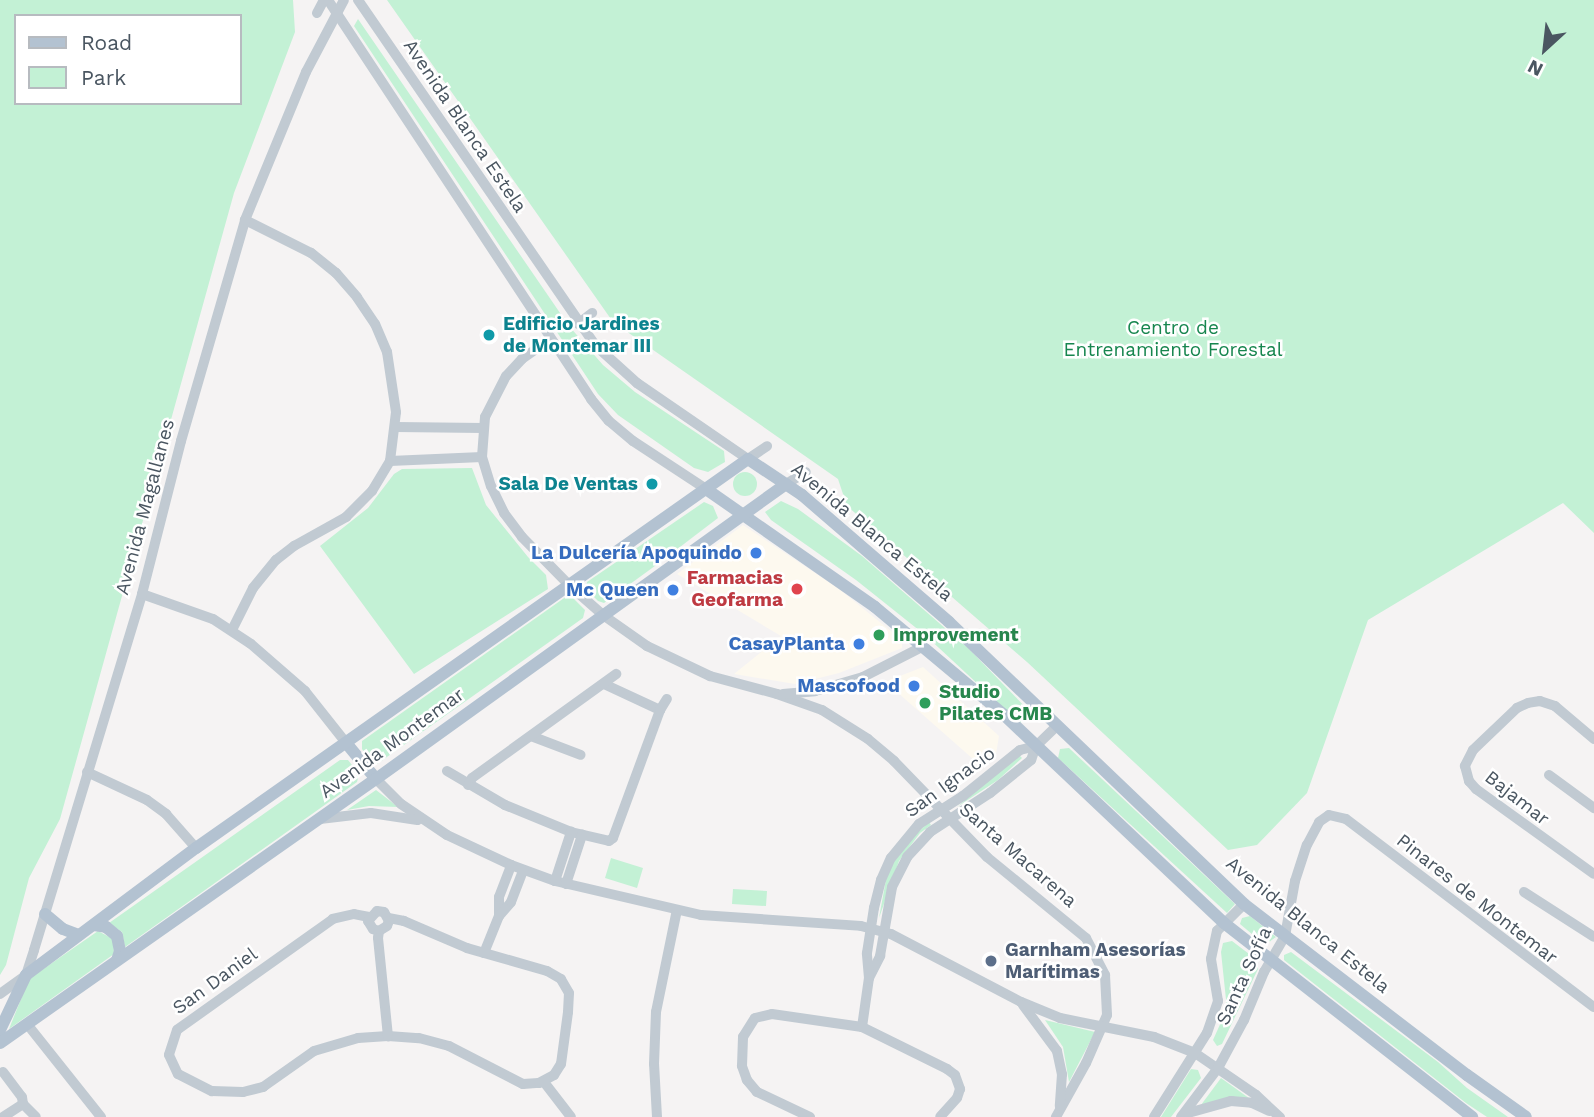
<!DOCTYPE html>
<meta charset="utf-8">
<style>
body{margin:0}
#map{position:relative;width:1594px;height:1117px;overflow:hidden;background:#f5f3f3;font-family:"Work Sans",sans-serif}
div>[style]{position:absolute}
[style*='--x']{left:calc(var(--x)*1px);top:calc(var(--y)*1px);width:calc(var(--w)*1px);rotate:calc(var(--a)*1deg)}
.commercial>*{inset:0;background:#fdf9ef}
.green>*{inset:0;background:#c3f1d5}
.round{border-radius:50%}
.minor>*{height:10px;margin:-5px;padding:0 5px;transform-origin:5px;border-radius:5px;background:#c1cad2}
.major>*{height:12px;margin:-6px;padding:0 6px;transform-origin:6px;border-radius:6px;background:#b3c2d1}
.dots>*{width:19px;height:19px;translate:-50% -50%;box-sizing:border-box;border:4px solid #fff;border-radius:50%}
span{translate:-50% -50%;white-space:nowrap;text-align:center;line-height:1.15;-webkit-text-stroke:5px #fff;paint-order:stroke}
.street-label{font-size:19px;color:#4a5661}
.culture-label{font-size:19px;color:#0d838f;font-weight:700}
.left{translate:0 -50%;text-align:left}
.right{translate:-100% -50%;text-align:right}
.park-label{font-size:19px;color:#17864f}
.shop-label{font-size:19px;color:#366cbe;font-weight:700}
.health-label{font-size:19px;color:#be3a42;font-weight:700}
.leisure-label{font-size:19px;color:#27864d;font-weight:700}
.service-label{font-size:19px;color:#4e5e75;font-weight:700}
.legend{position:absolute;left:14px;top:14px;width:228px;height:91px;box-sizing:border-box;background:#fff;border:2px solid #b7bbc0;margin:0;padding:9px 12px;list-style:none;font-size:21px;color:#4a5661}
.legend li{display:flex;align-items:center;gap:14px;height:35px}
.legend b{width:35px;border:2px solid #b7bbc0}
.north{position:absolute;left:1510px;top:14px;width:70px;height:70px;-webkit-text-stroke:5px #fff;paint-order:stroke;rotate:207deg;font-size:19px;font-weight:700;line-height:28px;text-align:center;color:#4a5661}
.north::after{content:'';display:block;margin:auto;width:24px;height:32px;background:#4a5661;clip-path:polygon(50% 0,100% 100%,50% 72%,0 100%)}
</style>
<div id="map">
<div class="commercial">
<div style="clip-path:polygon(743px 525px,839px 589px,902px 640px,902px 648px,839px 673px,795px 684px,734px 674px,781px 636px,677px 574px)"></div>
<div style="clip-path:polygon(923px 667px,999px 736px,996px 754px,981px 766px,897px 692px,894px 694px,882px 683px)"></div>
</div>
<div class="green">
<div style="clip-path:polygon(evenodd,0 0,293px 0,295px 32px,234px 193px,60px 819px,29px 878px,6px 965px,0 975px,0 0,16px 16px,240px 16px,240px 103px,16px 103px,16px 16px)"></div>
<div style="clip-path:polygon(387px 0,1594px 0,1594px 533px,1563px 503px,1368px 620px,1307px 793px,1257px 845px,1228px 850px,1027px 662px,847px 506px,838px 479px,613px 322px)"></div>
<div style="clip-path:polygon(358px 19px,569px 326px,603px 365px,635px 392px,724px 451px,725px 462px,708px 472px,694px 468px,618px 415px,598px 394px,354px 26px)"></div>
<div style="clip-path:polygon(472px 468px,486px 505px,528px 557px,546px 575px,548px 589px,414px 674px,320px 546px,368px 508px,394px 474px,402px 469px)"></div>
<div class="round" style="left:733px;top:472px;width:24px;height:24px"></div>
<div style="clip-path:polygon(781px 501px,798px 509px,862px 556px,969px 649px,1030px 712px,1029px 719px,1020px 723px,925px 635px,856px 580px,771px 520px,765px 512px)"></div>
<div style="clip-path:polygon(704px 502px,713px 506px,718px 518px,659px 563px,604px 603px,598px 601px,586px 589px,587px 582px)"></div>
<div style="clip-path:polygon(567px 596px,573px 598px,585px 610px,583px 618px,377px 764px,372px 763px,362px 749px,362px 741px)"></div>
<div style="clip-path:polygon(1069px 748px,1235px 904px,1227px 913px,1058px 758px,1060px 749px)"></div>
<div style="clip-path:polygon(1019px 755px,1022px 758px,998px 780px,957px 807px)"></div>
<div style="clip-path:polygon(340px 760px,348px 760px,359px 774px,357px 782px,125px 947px,122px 932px,109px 923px)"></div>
<div style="clip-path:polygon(376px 790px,398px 807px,369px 806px,347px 810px)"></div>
<div style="clip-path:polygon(929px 822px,931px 825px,920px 833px,899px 861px,879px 918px,887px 874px,903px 846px)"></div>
<div style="clip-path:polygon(611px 858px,643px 868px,637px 888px,605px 878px)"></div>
<div style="clip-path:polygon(733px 889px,767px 891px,766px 906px,732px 904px)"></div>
<div style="clip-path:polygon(1250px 916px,1276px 937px,1265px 945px,1240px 924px,1242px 918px)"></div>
<div style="clip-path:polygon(98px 931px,113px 939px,114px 954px,9px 1029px,29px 979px)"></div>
<div style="clip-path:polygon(1232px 941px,1257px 960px,1258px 969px,1222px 1044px,1217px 1046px,1213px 1040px,1227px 1009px,1221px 952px,1223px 943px)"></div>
<div style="clip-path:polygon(1291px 952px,1438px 1062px,1467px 1088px,1508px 1117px,1487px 1117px,1466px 1103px,1284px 960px,1284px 955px)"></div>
<div style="clip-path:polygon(1045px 1020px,1095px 1032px,1069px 1082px,1063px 1047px)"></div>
<div style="clip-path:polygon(1191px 1069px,1198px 1070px,1201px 1078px,1171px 1117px,1161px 1117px)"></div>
<div style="clip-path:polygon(1221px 1078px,1253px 1101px,1201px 1105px)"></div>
</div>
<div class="minor">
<div style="--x:328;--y:0;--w:478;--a:56.6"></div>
<div style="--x:591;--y:399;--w:28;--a:51"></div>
<div style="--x:609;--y:421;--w:31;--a:40"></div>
<div style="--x:633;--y:441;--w:87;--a:33.3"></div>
<div style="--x:358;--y:0;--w:419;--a:55.5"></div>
<div style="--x:595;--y:345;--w:57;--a:42.1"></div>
<div style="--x:637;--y:383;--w:135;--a:34.4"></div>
<div style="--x:748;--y:459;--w:23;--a:-34"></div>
<div style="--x:317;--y:13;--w:15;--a:-62"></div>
<div style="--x:578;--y:324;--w:18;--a:-38"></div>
<div style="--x:549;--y:340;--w:33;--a:145"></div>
<div style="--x:522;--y:359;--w:23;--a:133"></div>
<div style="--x:506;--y:376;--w:46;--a:117.1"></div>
<div style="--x:485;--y:417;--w:40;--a:94.3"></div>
<div style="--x:482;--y:457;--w:30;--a:73"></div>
<div style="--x:491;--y:486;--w:30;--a:64"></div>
<div style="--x:504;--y:513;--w:30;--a:53"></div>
<div style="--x:522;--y:537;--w:67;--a:45.6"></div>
<div style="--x:569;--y:585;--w:45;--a:41.4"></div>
<div style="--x:603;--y:615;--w:54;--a:35.2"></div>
<div style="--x:647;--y:646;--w:70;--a:25.5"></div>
<div style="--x:710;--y:676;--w:69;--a:15"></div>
<div style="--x:777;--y:694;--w:48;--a:19.6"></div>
<div style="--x:822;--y:710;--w:54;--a:32.2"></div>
<div style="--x:868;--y:739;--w:34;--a:40"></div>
<div style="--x:894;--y:761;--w:134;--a:45.9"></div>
<div style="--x:987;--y:857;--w:128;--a:39.3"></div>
<div style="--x:1086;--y:938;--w:42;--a:62.8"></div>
<div style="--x:1105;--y:975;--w:40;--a:87.1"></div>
<div style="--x:1107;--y:1015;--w:52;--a:113.6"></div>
<div style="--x:1086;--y:1063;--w:62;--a:119.1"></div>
<div style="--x:396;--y:427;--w:87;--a:0.7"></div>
<div style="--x:390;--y:461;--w:92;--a:-2.5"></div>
<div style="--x:786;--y:484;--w:23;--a:-31"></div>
<div style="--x:142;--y:594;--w:75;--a:19.4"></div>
<div style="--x:213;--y:619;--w:45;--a:33.3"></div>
<div style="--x:251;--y:644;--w:72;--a:41"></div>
<div style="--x:305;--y:691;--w:68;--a:51.6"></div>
<div style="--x:232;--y:630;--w:47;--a:-63.4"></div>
<div style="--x:253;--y:588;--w:36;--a:-51"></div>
<div style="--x:276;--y:560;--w:23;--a:-38"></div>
<div style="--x:294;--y:546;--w:60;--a:-29.1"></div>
<div style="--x:346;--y:517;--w:37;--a:-45"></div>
<div style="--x:372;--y:491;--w:35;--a:-59"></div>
<div style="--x:390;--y:461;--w:49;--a:-83"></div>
<div style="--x:396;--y:412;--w:61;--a:-98.5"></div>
<div style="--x:387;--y:352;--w:30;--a:-113"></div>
<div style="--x:375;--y:324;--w:32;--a:-124"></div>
<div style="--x:357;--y:297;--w:32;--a:-131"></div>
<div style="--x:336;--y:273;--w:32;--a:-141"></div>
<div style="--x:311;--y:253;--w:74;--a:-153.4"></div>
<div style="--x:604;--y:684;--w:62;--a:24.9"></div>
<div style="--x:783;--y:694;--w:32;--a:-5"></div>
<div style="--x:815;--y:691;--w:50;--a:-16.3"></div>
<div style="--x:863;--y:677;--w:66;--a:-27"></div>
<div style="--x:531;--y:736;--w:53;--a:20.8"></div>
<div style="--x:1594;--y:739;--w:51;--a:-139.8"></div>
<div style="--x:1555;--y:706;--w:16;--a:-162"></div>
<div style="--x:1540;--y:701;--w:12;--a:171"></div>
<div style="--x:1528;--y:703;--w:12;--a:156"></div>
<div style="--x:1517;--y:708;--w:61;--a:136.3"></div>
<div style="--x:1473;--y:750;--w:18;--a:117"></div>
<div style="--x:1465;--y:766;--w:16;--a:75"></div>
<div style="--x:1469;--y:781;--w:11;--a:49"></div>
<div style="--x:1476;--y:789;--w:145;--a:35.8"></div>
<div style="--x:447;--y:771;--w:67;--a:30.4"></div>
<div style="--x:505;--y:805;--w:71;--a:22.2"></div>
<div style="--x:571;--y:832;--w:39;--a:13"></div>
<div style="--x:609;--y:841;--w:5;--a:-37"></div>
<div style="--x:613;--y:838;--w:136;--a:-69.8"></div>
<div style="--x:660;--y:710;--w:13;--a:-58"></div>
<div style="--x:87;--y:772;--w:66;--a:25"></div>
<div style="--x:147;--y:800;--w:24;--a:36"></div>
<div style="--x:166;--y:814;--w:45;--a:48.6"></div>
<div style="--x:1549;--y:775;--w:56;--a:36.3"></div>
<div style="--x:376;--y:779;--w:35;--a:45"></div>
<div style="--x:401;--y:804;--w:55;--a:34"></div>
<div style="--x:447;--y:835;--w:71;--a:25.1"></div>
<div style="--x:511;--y:865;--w:47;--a:20"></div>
<div style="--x:555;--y:881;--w:150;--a:13.1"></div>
<div style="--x:701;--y:915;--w:160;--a:3.9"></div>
<div style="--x:861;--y:926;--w:31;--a:15"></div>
<div style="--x:891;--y:934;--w:147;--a:27.6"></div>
<div style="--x:1021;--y:1002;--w:42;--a:22.3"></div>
<div style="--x:1060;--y:1018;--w:96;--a:11.4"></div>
<div style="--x:1154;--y:1037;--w:44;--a:21.3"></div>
<div style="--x:1195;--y:1053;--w:74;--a:34.5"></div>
<div style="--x:1256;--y:1095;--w:33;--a:43"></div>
<div style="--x:468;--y:785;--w:8;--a:-60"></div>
<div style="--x:472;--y:778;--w:178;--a:-35.8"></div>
<div style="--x:320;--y:819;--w:51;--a:-6.7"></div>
<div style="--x:371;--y:813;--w:47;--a:8.7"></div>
<div style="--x:555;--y:881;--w:52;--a:-71.9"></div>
<div style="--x:566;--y:884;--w:52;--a:-71.9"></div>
<div style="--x:1524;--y:892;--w:83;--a:32.7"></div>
<div style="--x:499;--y:916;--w:19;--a:-90"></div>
<div style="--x:499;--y:897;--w:34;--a:-69"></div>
<div style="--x:369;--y:917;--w:15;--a:-169"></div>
<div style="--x:354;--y:914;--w:22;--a:167"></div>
<div style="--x:333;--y:919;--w:191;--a:144.6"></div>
<div style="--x:177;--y:1030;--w:26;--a:108"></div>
<div style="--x:169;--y:1055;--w:21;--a:65"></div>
<div style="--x:178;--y:1074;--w:38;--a:27"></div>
<div style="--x:212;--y:1091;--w:31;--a:2"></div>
<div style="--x:243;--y:1092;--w:21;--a:-14"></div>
<div style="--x:263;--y:1087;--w:62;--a:-35.2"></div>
<div style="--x:314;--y:1051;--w:46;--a:-16.5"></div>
<div style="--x:358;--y:1038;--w:30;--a:-4"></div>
<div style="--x:388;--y:1036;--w:31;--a:4"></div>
<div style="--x:419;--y:1038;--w:31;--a:15"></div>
<div style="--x:449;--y:1046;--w:83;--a:27.2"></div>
<div style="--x:523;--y:1084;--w:16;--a:-4"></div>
<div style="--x:539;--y:1083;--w:17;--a:-28"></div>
<div style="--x:554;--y:1075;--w:13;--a:-58"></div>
<div style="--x:561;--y:1064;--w:52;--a:-82.3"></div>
<div style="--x:568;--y:1012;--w:19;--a:-87"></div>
<div style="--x:569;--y:993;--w:16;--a:-120"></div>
<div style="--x:561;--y:979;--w:16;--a:-150"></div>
<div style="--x:547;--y:971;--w:83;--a:-164"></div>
<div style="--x:467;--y:948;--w:69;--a:-156.8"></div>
<div style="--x:404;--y:921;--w:16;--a:-169"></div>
<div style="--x:379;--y:931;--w:6;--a:-162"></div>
<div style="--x:373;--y:929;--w:9;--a:-122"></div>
<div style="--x:368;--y:921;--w:13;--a:-48"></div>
<div style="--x:377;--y:911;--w:7;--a:8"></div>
<div style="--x:384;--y:912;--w:10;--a:61"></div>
<div style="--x:389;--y:921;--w:5;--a:112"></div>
<div style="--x:387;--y:926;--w:9;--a:148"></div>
<div style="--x:379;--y:931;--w:7;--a:98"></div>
<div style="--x:378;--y:938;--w:99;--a:84.2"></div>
<div style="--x:484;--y:953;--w:40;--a:-68"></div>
<div style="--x:499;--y:916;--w:18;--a:-49"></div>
<div style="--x:511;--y:902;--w:34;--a:-69"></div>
<div style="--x:869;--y:978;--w:25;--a:-63"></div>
<div style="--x:880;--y:956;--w:70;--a:-80.1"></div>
<div style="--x:892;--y:887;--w:34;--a:-63"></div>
<div style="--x:907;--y:857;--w:34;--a:-47"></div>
<div style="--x:930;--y:832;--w:72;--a:-33"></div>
<div style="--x:990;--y:793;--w:53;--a:-38.8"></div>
<div style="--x:1031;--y:760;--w:15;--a:-70"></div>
<div style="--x:1036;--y:746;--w:29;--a:-44"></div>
<div style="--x:0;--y:994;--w:32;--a:-36"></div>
<div style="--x:26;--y:975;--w:26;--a:-72"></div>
<div style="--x:34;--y:950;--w:372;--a:-73.1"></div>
<div style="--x:142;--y:594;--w:158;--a:-75.7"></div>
<div style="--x:181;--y:441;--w:230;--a:-73.8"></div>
<div style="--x:245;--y:220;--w:160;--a:-67.6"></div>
<div style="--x:306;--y:72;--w:81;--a:-62.2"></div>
<div style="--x:1023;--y:1005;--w:57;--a:53.5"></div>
<div style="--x:1057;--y:1051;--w:24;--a:78"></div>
<div style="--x:1062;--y:1074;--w:32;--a:94"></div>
<div style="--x:27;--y:1024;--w:119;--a:51.5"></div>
<div style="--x:862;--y:1027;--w:49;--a:-81.9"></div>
<div style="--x:869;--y:978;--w:25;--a:-95"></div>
<div style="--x:867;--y:953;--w:46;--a:-81.2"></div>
<div style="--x:874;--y:908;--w:29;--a:-76"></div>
<div style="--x:881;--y:880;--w:24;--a:-66"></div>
<div style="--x:891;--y:858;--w:44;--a:-50.5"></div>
<div style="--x:919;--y:824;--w:52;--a:-32.5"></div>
<div style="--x:963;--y:796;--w:73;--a:-38.9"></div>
<div style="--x:1020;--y:750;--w:16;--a:-14"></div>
<div style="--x:3;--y:1072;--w:31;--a:53"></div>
<div style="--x:22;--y:1097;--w:7;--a:82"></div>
<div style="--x:544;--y:1082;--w:44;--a:52.4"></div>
<div style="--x:1188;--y:1113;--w:45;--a:-15.6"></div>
<div style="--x:1231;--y:1101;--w:21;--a:5"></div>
<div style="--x:1252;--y:1103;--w:19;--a:25"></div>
<div style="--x:3;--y:1117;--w:24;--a:-33"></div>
<div style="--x:23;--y:1104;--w:18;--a:45"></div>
<div style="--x:657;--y:1117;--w:53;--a:-93.2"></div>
<div style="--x:654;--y:1064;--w:52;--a:-87.8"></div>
<div style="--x:656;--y:1012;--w:104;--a:-78.4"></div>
<div style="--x:810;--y:1117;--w:59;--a:-154.7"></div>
<div style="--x:757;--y:1092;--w:16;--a:-130"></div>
<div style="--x:747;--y:1080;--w:15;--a:-110"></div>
<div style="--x:742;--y:1066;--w:29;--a:-88"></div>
<div style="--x:743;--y:1037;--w:22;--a:-58"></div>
<div style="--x:755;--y:1018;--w:17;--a:-13"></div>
<div style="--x:772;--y:1014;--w:91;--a:8.2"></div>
<div style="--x:862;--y:1027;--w:95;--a:26.3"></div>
<div style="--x:947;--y:1069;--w:10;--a:37"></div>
<div style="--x:955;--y:1075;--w:15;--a:70"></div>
<div style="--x:960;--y:1089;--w:9;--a:108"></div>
<div style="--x:957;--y:1098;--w:25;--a:132"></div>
<div style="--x:1154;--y:1117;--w:99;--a:-57.8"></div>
<div style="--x:1207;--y:1033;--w:34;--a:-71"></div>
<div style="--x:1218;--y:1001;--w:43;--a:-99.5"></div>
<div style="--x:1211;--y:959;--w:29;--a:-78"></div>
<div style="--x:1217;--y:931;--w:38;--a:-45"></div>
<div style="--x:1181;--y:1117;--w:61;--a:-52.9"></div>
<div style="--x:1218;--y:1068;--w:55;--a:-61.6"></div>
<div style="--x:1244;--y:1020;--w:52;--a:-67.4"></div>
<div style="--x:1264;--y:972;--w:42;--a:-59.7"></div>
<div style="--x:1285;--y:936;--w:56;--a:-79.7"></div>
<div style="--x:1295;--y:881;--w:38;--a:-72"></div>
<div style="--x:1307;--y:845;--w:26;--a:-62"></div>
<div style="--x:1319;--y:822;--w:12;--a:-35"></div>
<div style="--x:1329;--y:815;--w:17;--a:13"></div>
<div style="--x:1346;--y:819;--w:311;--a:37.2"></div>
</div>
<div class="major">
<div style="--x:706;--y:489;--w:206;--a:34.9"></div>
<div style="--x:875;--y:607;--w:168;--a:39.9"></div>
<div style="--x:1004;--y:715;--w:303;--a:43.4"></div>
<div style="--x:1224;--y:923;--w:315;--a:38"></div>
<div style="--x:347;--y:744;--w:45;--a:50.4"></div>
<div style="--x:45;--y:914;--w:23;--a:40"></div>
<div style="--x:63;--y:929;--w:17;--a:21"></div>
<div style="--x:94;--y:925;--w:12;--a:9"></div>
<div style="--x:106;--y:927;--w:14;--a:39"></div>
<div style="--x:117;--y:936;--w:15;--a:79"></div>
<div style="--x:120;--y:951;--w:9;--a:108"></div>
<div style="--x:0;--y:1030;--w:61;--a:-64.7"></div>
<div style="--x:26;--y:975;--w:212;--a:-36.8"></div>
<div style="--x:196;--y:848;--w:675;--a:-35.17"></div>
<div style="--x:748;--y:459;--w:65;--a:33.7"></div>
<div style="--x:802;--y:495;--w:194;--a:40.8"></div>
<div style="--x:949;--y:622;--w:408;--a:43.7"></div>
<div style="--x:1244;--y:904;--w:281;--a:37.5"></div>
<div style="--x:1467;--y:1075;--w:72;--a:35.4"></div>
<div style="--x:0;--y:1043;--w:459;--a:-35.1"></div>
<div style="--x:376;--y:779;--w:505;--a:-35.74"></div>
</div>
<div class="dots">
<div style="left:489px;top:335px;background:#0f9aa8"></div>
<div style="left:652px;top:484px;background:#0f9aa8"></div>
<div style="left:756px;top:553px;background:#3f7fe0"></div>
<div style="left:797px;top:589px;background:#e0444e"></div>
<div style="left:673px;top:590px;background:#3f7fe0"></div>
<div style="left:879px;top:635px;background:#2e9e5b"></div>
<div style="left:859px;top:644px;background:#3f7fe0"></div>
<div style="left:914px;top:686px;background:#3f7fe0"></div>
<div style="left:925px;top:703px;background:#2e9e5b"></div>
<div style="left:991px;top:961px;background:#5c6f8a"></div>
</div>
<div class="street-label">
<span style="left:465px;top:126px;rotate:56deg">Avenida Blanca Estela</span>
<span style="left:145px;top:507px;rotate:-75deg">Avenida Magallanes</span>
<span style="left:872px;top:532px;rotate:40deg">Avenida Blanca Estela</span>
<span style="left:392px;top:743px;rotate:-36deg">Avenida Montemar</span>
<span style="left:950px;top:782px;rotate:-36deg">San Ignacio</span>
<span style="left:1517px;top:798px;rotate:38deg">Bajamar</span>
<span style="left:1018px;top:855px;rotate:41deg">Santa Macarena</span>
<span style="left:1477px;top:899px;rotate:38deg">Pinares de Montemar</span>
<span style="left:1308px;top:925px;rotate:39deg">Avenida Blanca Estela</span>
<span style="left:1244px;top:976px;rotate:-65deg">Santa Sofía</span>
<span style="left:215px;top:981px;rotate:-36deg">San Daniel</span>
</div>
<div class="culture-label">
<span class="left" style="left:503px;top:335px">Edificio Jardines<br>de Montemar III</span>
<span class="right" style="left:638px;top:484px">Sala De Ventas</span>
</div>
<div class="park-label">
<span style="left:1173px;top:339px">Centro de<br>Entrenamiento Forestal</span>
</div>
<div class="shop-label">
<span class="right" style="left:742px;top:553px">La Dulcería Apoquindo</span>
<span class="right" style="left:659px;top:590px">Mc Queen</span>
<span class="right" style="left:845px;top:644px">CasayPlanta</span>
<span class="right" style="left:900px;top:686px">Mascofood</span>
</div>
<div class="health-label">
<span class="right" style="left:783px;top:589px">Farmacias<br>Geofarma</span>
</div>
<div class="leisure-label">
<span class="left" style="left:893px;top:635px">Improvement</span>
<span class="left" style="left:939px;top:703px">Studio<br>Pilates CMB</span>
</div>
<div class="service-label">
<span class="left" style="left:1005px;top:961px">Garnham Asesorías<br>Marítimas</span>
</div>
<ul class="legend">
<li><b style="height:9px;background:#b3c2d1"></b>Road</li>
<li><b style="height:19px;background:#c3f1d5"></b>Park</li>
</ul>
<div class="north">N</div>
</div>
